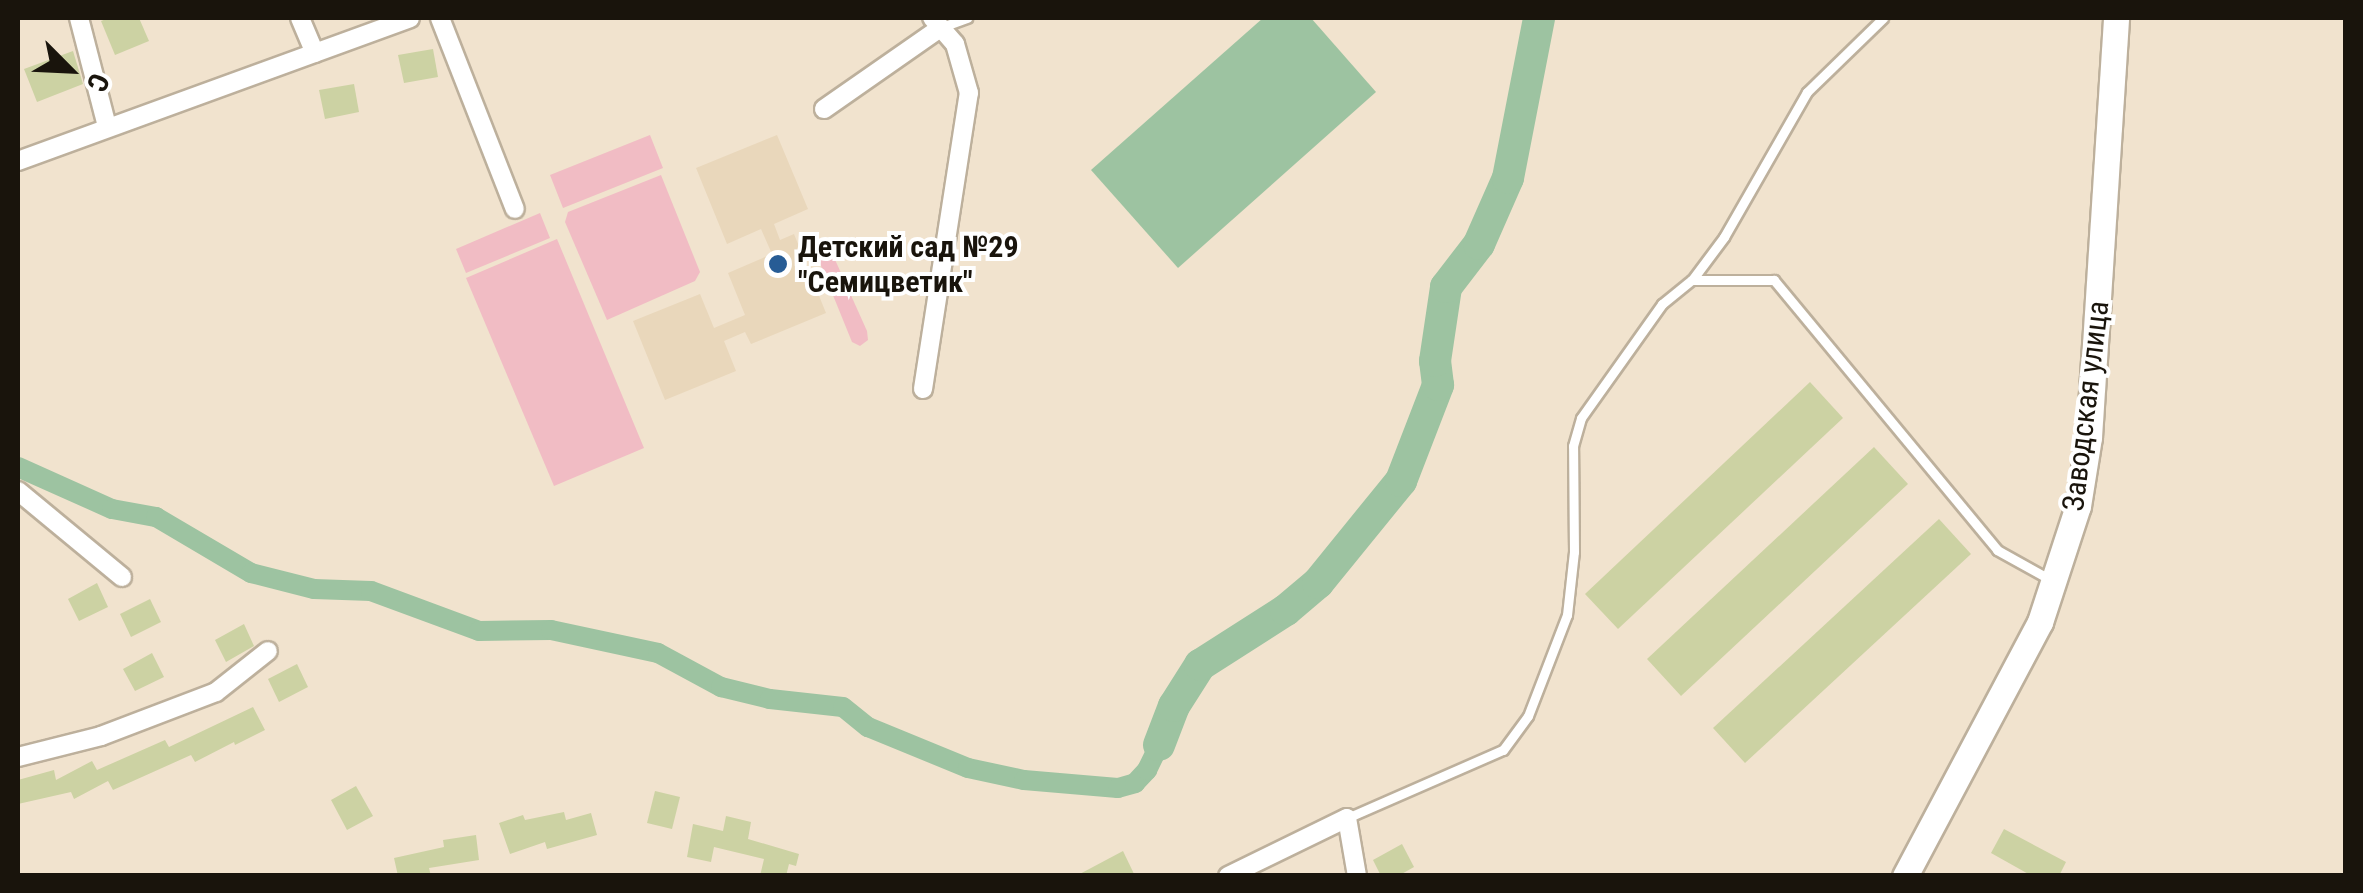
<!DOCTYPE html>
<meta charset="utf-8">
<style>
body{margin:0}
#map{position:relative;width:2363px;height:893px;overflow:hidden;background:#f1e3ce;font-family:"Roboto Condensed",sans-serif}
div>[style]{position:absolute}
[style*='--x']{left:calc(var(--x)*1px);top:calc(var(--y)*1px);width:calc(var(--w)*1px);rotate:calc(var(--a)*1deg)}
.built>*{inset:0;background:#e9d7bb}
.green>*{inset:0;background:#f1bcc4}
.water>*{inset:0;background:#9dc3a1}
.canal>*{height:20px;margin:-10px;padding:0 10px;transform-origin:10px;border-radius:10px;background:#9dc3a1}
.river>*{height:32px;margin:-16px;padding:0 16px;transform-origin:16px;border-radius:16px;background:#9dc3a1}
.building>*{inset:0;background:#ccd2a3}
.roads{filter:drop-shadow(2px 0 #bdb09c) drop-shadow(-2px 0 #bdb09c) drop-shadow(0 2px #bdb09c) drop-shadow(0 -2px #bdb09c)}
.lane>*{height:9px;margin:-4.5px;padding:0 4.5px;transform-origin:4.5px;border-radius:4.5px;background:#fff}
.street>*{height:18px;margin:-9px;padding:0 9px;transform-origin:9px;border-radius:9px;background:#fff}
.secondary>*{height:25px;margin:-12.5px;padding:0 12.5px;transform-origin:12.5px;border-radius:12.5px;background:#fff}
.dots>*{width:28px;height:28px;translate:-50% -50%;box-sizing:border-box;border:5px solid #fff;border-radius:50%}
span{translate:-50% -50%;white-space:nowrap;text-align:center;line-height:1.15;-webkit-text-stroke:8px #fff;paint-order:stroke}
.poi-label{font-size:30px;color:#19140c;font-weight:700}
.left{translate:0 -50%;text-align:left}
.street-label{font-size:30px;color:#19140c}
.frame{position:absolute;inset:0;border:20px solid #19140c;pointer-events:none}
.north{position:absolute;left:20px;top:20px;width:100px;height:100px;-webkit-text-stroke:8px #fff;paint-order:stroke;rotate:114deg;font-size:28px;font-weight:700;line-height:40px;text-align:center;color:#19140c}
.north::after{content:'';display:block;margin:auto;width:35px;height:45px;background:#19140c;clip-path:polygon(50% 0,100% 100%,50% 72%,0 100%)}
</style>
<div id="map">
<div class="built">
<div style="clip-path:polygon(777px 135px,808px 209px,774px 224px,780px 240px,794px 234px,826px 313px,751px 344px,745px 332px,724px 341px,736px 371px,665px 400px,633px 321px,700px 294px,714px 328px,745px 315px,728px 273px,772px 254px,761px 229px,727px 244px,696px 168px)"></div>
</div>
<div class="green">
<div style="clip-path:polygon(650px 135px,663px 168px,563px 208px,550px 175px)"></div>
<div style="clip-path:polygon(661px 175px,700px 272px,695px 281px,607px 320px,565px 222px,568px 212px)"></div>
<div style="clip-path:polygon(540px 213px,550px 238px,466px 273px,456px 249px)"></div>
<div style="clip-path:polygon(557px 239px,644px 448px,554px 486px,466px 278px)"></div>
<div style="clip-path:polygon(828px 244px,867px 331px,868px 340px,860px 346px,852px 342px,817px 256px,819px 247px)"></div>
</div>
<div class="water">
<div style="clip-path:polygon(1263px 18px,1311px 18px,1376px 92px,1178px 268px,1091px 170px)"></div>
</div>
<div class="canal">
<div style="--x:18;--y:467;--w:103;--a:24.1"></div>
<div style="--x:112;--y:509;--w:45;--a:10.3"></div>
<div style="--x:156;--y:517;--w:110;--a:30.5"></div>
<div style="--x:251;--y:573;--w:65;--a:14.3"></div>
<div style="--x:314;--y:589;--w:57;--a:2"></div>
<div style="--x:371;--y:591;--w:115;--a:20.3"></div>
<div style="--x:479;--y:631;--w:72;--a:-0.8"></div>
<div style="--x:551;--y:630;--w:109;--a:12.1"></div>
<div style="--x:658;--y:653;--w:72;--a:28.4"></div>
<div style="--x:721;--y:687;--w:50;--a:13.8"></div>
<div style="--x:770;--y:699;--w:73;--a:6.3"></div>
<div style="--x:843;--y:707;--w:32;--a:39"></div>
<div style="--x:868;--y:727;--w:108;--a:22.3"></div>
<div style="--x:968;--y:768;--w:57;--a:12.1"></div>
<div style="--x:1024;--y:780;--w:94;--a:4.9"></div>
<div style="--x:1118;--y:788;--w:18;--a:-16"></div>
<div style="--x:1135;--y:783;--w:18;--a:-47"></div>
<div style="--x:1147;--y:770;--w:28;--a:-64"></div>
</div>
<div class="river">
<div style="--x:1159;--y:745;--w:42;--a:-69"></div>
<div style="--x:1174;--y:706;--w:49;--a:-57.6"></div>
<div style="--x:1200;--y:665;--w:102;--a:-32.6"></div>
<div style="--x:1286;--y:610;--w:42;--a:-40.2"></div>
<div style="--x:1318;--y:583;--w:132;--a:-50.9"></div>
<div style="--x:1401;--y:481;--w:103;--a:-68.9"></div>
<div style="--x:1438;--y:385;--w:24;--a:-97"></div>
<div style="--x:1435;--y:361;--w:75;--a:-81.5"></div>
<div style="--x:1446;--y:287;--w:54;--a:-52.5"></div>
<div style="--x:1479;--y:244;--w:72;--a:-66.3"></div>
<div style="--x:1508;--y:178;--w:163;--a:-79"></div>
</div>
<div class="building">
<div style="clip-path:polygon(109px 18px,139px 18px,149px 41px,115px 55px,101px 21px)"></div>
<div style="clip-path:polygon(433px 49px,438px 77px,404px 83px,398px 55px)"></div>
<div style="clip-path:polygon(73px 51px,83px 84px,37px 102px,24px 69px)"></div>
<div style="clip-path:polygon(354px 84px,359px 112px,325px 119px,319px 90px)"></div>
<div style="clip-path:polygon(1810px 382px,1843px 418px,1618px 629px,1585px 594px)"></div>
<div style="clip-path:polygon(1874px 447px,1908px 484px,1681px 696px,1647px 659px)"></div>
<div style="clip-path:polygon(1939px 519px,1971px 554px,1745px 763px,1713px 728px)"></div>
<div style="clip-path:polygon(97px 583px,108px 607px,79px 621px,68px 599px)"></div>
<div style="clip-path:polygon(150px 599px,161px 622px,131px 637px,120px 614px)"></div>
<div style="clip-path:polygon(244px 624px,254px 646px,226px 662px,215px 640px)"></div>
<div style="clip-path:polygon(152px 653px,164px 677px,135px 691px,123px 669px)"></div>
<div style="clip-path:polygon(297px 664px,308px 687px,279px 702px,268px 679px)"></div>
<div style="clip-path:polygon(253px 707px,265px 730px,235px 745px,234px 742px,195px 762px,191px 755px,113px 790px,108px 781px,74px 799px,71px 792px,18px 804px,18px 780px,54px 770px,56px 780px,92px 761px,97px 770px,165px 740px,169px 747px)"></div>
<div style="clip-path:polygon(356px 786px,373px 816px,347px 830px,331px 800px)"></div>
<div style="clip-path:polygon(655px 791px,680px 797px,672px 829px,647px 823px)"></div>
<div style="clip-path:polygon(564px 812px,566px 820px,591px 813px,597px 835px,547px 849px,545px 842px,510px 854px,499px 823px,523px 815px,525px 820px)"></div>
<div style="clip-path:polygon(726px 816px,751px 822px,748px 839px,799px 854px,796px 866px,789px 864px,786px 876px,760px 876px,764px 859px,714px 847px,711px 862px,687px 857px,693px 824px,723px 831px)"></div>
<div style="clip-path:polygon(2004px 829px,2066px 862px,2059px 876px,2032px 876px,1991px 853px)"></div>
<div style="clip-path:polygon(476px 835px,479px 860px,429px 868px,431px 876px,398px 876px,394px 858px,444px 847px,443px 840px)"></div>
<div style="clip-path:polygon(1402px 844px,1414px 867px,1398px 876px,1381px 876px,1373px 860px)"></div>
<div style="clip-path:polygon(1123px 851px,1135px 876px,1076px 876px)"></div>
</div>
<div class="roads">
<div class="lane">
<div style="--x:942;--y:27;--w:27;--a:-20"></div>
<div style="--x:1692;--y:280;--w:54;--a:-53.3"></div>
<div style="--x:1724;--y:237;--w:167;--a:-60.2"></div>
<div style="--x:1807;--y:92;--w:106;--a:-44.2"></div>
<div style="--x:1347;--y:818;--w:170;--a:-23.6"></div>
<div style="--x:1503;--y:750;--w:42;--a:-53.7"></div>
<div style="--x:1528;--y:716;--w:108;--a:-68.9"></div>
<div style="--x:1567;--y:615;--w:63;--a:-83.7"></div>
<div style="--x:1574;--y:552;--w:106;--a:-90.5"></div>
<div style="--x:1573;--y:446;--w:29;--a:-74"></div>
<div style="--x:1581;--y:418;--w:140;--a:-54.6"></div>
<div style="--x:1662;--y:304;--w:38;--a:-39"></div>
<div style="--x:1692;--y:280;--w:82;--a:0"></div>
<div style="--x:1774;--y:280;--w:350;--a:50.4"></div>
<div style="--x:1997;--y:550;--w:60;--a:29.1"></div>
</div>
<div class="street">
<div style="--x:79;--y:18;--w:112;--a:75.5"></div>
<div style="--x:300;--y:18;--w:38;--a:67"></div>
<div style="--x:440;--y:18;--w:205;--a:68.6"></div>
<div style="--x:824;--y:109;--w:141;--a:-34.9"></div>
<div style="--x:18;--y:161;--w:417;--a:-20"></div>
<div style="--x:923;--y:389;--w:300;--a:-81.2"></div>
<div style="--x:969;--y:93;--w:51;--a:-105.9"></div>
<div style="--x:955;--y:44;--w:35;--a:-131"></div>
<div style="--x:18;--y:491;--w:135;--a:39.6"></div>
<div style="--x:18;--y:757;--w:86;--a:-14.2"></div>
<div style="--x:101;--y:736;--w:123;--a:-20.9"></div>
<div style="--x:216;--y:692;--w:66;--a:-38.3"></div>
<div style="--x:1228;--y:876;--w:132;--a:-26"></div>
<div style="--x:1347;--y:818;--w:59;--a:80.2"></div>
</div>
<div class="secondary">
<div style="--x:1905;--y:876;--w:288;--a:-62"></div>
<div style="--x:2040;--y:622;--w:122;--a:-71.9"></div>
<div style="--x:2078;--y:506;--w:70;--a:-80.9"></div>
<div style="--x:2089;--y:437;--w:420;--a:-86.3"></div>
</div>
</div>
<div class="dots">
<div style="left:778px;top:264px;background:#275c95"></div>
</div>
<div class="poi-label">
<span class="left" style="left:798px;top:264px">Детский сад №29<br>"Семицветик"</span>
</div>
<div class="street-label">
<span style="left:2086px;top:406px;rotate:-83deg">Заводская улица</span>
</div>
<div class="frame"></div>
<div class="north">С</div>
</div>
